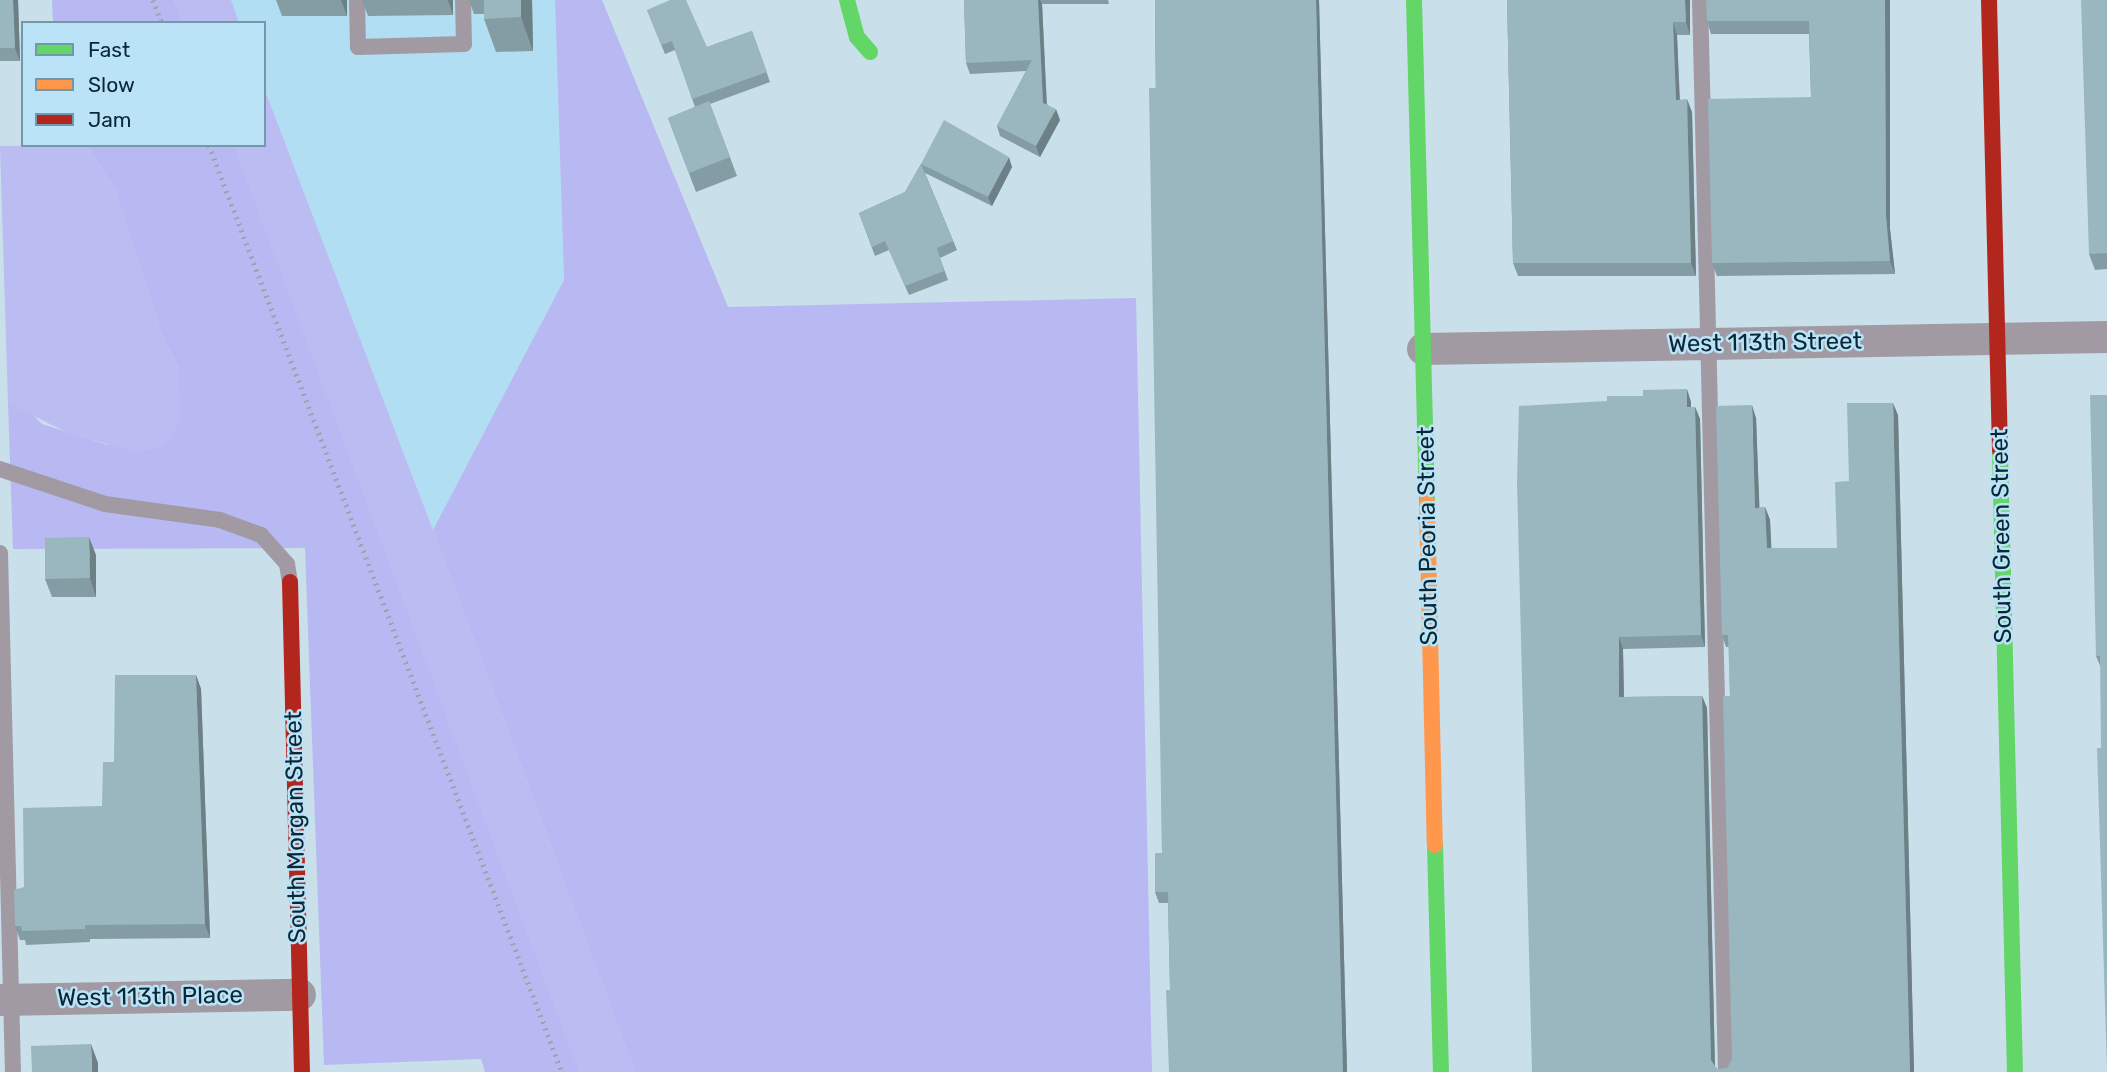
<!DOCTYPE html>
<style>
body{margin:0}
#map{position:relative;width:2107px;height:1072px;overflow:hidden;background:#c9dfea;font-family:Rubik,sans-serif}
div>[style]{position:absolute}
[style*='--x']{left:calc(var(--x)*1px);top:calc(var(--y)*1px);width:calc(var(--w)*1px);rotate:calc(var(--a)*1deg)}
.built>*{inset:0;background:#b2def4}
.green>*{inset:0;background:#b8b8f3}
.forest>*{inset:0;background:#babcf2}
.path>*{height:4.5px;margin-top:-2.25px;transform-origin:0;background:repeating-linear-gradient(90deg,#a1a3ac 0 2px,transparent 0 7px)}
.lane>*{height:16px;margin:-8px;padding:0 8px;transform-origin:8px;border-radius:8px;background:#a19aa3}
.street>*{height:32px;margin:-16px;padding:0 16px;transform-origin:16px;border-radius:16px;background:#a19aa3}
.fast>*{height:16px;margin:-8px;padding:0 8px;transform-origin:8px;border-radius:8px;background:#63d668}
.slow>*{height:16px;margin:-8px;padding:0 8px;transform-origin:8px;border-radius:8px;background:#ff974d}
.jam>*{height:16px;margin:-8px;padding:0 8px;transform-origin:8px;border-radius:8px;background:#b3261e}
.wall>*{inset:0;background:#849da4}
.shaded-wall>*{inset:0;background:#6c8086}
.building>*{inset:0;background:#9ab7bf}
span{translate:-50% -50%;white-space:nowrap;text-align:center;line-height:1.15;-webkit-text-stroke:5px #bbe3f8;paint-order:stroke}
.street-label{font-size:24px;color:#0a2735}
.legend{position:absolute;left:21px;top:21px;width:245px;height:126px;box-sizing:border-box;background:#bbe3f8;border:2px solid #7498aa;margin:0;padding:9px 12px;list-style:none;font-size:21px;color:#0a2735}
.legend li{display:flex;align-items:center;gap:14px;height:35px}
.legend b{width:35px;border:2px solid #7498aa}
</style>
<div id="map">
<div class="built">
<div style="clip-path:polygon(231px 0,555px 0,564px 280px,433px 530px,264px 88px,264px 23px,239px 23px)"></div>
</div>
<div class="green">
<div style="clip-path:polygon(52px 0,174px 0,184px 23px,53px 23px)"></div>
<div style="clip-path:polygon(555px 0,602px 0,728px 307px,1136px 298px,1152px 1072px,635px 1072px,433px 530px,564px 280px)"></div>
<div style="clip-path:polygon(86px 145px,234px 145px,580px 1072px,485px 1072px,481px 1059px,324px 1065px,305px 548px,13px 549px,8px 403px,28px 410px,42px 424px,108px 445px,179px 367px,162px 336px,115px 189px)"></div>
</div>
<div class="forest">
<div style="clip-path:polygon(174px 0,231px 0,239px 23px,184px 23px)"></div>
<div style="clip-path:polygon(264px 88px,433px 530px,635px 1072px,580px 1072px,562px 1028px,236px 153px,234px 145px,264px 145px)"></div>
<div style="clip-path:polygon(86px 145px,115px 189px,162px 336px,179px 367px,180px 420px,169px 440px,154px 449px,134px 452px,66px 432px,8px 403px,0 146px)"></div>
</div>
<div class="path">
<div style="--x:153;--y:0;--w:25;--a:69"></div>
<div style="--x:209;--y:145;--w:992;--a:69.15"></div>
</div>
<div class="lane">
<div style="--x:357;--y:0;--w:47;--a:88.8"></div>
<div style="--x:358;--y:47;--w:106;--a:-1.6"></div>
<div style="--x:464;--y:44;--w:44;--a:-91.3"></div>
<div style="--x:1700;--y:0;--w:1072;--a:88.61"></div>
<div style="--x:0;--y:469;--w:111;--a:18.4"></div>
<div style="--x:105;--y:504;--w:116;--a:7.9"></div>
<div style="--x:220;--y:520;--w:44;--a:20.1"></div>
<div style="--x:261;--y:535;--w:39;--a:48"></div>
<div style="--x:287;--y:564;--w:18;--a:81"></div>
<div style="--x:0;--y:553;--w:519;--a:88.57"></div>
</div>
<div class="street">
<div style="--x:1423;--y:349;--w:684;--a:-1.01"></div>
<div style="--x:0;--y:1000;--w:300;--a:-1"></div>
</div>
<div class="fast">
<div style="--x:847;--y:0;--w:38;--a:75"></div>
<div style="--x:857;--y:37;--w:20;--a:49"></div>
<div style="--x:1414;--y:0;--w:502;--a:88.52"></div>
<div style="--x:2000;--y:451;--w:621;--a:88.62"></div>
<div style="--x:1435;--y:845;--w:227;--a:88.5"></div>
</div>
<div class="slow">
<div style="--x:1427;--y:502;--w:343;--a:88.7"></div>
</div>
<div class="jam">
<div style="--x:1989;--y:0;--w:451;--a:88.6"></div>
<div style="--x:290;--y:582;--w:490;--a:88.6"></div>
</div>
<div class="wall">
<div style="clip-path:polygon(0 0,18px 0,20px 61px,0 61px)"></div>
<div style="clip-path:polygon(276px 0,347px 0,347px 16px,282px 16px)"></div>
<div style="clip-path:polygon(362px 0,453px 0,453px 15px,368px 16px)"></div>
<div style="clip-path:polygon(469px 0,532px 0,533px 51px,496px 52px,484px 19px,484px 14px,474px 14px)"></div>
<div style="clip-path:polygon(964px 0,1108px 0,1109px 4px,1042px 4px,1047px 104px,1060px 120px,1040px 157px,1000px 136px,997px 126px,1026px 71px,970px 74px,966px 63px)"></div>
<div style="clip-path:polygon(1155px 0,1319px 0,1347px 1072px,1169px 1072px,1170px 990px,1168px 903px,1159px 903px,1155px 892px,1162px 853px)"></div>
<div style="clip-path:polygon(1507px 0,1690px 0,1690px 35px,1677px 35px,1680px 100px,1692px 112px,1696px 276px,1518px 276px,1513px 263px)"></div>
<div style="clip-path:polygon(1706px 0,1890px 0,1890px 229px,1895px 274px,1717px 276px,1712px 263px,1811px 97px,1809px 34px,1711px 34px,1707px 21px)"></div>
<div style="clip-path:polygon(2107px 0,2107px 269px,2095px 270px,2089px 254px)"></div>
<div style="clip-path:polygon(647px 10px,707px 47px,752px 31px,770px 82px,710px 104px,737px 176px,696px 192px,668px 118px,695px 107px,675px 50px,665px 54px)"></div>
<div style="clip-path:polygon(921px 164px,1012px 167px,992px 206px,925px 173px,957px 250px,940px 258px,948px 280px,909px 295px,889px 250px,875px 256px,859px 213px,905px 192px)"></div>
<div style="clip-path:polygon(2107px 395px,2101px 748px,2101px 668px,2096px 656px)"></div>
<div style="clip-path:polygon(1643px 396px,1691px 402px,1691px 407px,1695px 407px,1700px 419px,1705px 647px,1623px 649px,1624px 697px,1702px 696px,1707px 708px,1715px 1066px,1717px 1069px,1727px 1068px,1732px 1059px,1730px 696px,1729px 647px,1726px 647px,1722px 635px,1756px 418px,1759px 508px,1765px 507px,1770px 520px,1771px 548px,1837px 548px,1849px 481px,1898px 415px,1914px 1072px,1532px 1072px,1607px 401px)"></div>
<div style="clip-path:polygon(96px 555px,96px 597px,52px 597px,45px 579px)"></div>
<div style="clip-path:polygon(196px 675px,201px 689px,210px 938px,90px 939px,90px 942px,26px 945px,25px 940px,20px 940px,15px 926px,24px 887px,102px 806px,114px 762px)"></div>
</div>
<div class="shaded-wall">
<div style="clip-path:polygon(13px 0,18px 0,20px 61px,15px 48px)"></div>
<div style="clip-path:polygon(341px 0,347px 0,347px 16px)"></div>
<div style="clip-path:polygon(448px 0,453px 0,453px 15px)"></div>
<div style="clip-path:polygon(521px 0,532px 0,533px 51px,521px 17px)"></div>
<div style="clip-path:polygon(1038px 0,1040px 0,1042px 4px,1047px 113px,1043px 103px)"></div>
<div style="clip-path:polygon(1316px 0,1319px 0,1347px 1072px,1343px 1072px)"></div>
<div style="clip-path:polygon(1685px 0,1690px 0,1690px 35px,1686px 22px)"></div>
<div style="clip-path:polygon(1885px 0,1890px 0,1890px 229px,1895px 274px,1890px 261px,1886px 216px)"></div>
<div style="clip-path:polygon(1673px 22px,1677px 35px,1680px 113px,1676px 100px)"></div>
<div style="clip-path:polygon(1687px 99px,1692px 112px,1696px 276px,1691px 263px)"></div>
<div style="clip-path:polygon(1056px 109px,1060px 120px,1040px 157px,1036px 146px)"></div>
<div style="clip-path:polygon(1009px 157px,1012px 167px,992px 206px,988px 197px)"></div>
<div style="clip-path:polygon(1687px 389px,1691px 402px,1691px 419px,1687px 407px)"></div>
<div style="clip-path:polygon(1893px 403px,1898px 415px,1914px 1072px,1910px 1072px)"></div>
<div style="clip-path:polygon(1752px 405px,1756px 418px,1760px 520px,1755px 508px)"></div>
<div style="clip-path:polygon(1695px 407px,1700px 419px,1705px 647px,1701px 635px)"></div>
<div style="clip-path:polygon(1765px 507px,1770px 520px,1772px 560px,1767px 548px)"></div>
<div style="clip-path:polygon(89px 537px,96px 555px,96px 597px,90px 578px)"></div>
<div style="clip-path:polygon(1619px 637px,1623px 649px,1624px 709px,1619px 697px)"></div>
<div style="clip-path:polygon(196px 675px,201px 689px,210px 938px,205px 924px)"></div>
<div style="clip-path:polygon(1702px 696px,1707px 708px,1715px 1072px,1711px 1060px)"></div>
<div style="clip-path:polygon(91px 1044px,98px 1063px,98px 1072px,92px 1072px)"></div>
</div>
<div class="building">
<div style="clip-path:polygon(0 0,13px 0,15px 48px,0 48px)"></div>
<div style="clip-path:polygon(484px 0,521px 0,521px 17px,484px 19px)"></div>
<div style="clip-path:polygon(670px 0,686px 0,707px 47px,752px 31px,767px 72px,692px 99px,672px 41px,661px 45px,647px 10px)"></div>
<div style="clip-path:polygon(964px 0,1038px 0,1043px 103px,1056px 109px,1036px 146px,997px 126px,1032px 60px,966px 63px)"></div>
<div style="clip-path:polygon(1155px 0,1316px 0,1343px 1072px,1169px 1072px,1166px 990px,1170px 990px,1168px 892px,1155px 892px,1155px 853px,1162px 853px,1149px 88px,1156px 88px)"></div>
<div style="clip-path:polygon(1507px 0,1685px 0,1686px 22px,1673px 22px,1676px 100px,1687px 99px,1691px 263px,1513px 263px)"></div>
<div style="clip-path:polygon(1706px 0,1885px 0,1886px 216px,1890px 261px,1712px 263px,1708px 99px,1811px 97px,1809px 21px,1707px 21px)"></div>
<div style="clip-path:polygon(2081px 0,2107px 0,2107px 253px,2089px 254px)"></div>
<div style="clip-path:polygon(709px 101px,730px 157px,689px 173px,668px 118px)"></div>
<div style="clip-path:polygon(944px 120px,1009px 157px,988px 197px,921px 164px)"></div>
<div style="clip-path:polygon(921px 164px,953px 241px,937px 248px,944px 271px,905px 286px,885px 241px,872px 247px,859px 213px,905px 192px)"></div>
<div style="clip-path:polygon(1687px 389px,1687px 407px,1695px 407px,1701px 635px,1619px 637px,1619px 697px,1702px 696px,1711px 1060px,1717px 1069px,1727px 1068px,1732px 1059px,1723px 696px,1730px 696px,1728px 635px,1722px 635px,1716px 406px,1752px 405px,1755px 508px,1765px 507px,1767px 548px,1837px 548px,1835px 482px,1849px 481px,1847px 403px,1893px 403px,1910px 1072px,1532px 1072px,1517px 482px,1519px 406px,1607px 401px,1607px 396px,1643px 396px,1643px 390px)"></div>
<div style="clip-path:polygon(2090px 395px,2107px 395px,2107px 1070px,2097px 748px,2101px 748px,2100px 656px,2096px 656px)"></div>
<div style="clip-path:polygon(89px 537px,90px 578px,45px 579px,45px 538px)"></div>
<div style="clip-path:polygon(115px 675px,196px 675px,205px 924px,85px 925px,85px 929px,22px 931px,21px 926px,15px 926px,14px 890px,24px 887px,23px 808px,102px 806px,103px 762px,114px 762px)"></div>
<div style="clip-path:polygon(91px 1044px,92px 1072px,32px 1072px,31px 1046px)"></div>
</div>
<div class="street-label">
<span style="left:1765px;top:343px;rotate:-1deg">West 113th Street</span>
<span style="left:1428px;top:536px;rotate:-91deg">South Peoria Street</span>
<span style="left:2002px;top:536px;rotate:-91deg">South Green Street</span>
<span style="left:296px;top:827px;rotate:-91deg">South Morgan Street</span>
<span style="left:150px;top:997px;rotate:-1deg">West 113th Place</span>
</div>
<ul class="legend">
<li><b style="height:9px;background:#63d668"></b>Fast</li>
<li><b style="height:9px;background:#ff974d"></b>Slow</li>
<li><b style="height:9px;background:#b3261e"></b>Jam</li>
</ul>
</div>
